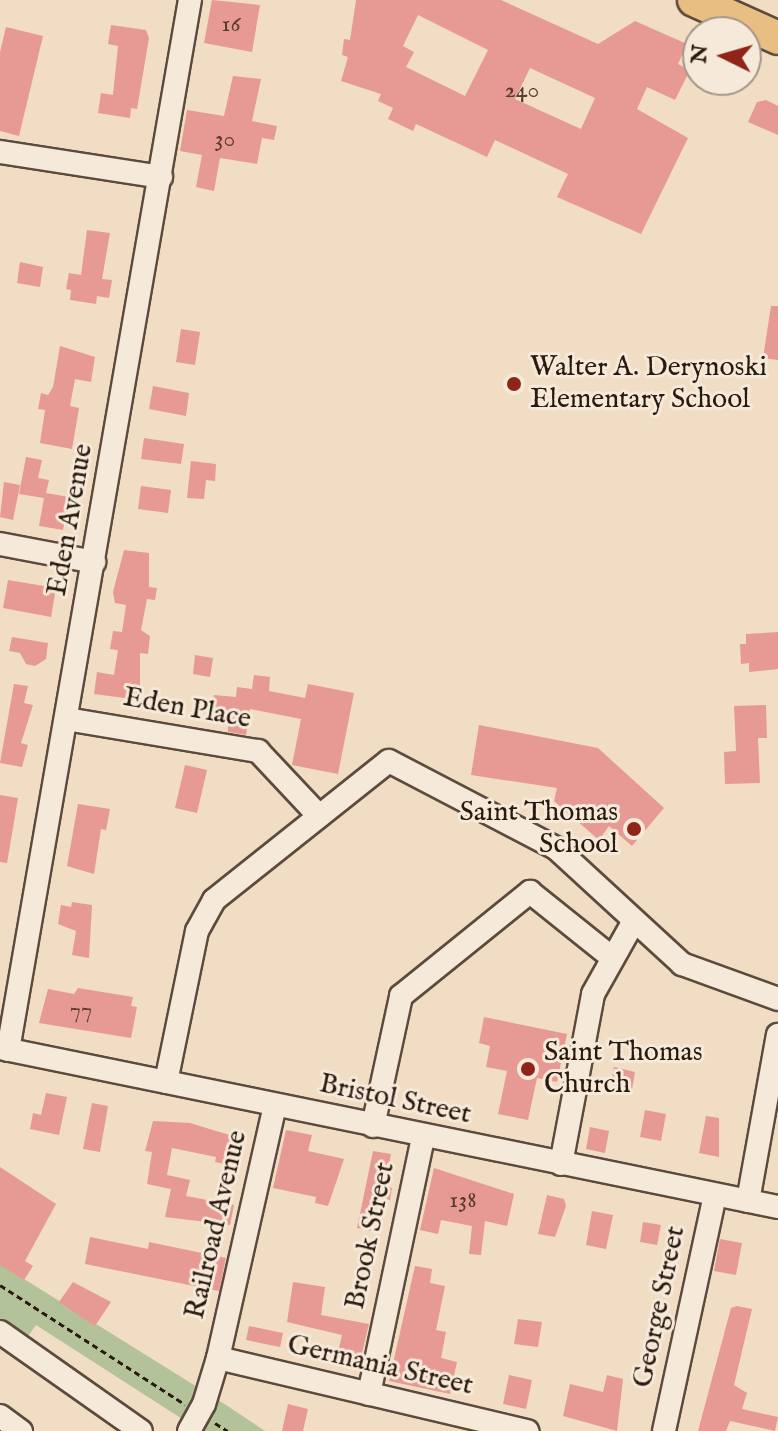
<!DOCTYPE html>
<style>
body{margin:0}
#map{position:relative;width:778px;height:1431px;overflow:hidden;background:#f0ddc4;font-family:"IM FELL English",serif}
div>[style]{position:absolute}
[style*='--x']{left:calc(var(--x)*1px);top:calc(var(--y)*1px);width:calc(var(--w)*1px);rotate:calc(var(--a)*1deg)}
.green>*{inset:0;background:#b4c299}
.building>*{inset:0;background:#e69a93}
.path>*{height:3px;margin-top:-1.5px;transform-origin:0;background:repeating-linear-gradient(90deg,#2a1a0e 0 6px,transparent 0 10px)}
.roads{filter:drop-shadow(2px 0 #5c4b3c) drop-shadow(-2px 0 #5c4b3c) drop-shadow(0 2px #5c4b3c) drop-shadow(0 -2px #5c4b3c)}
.minor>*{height:22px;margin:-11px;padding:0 11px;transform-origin:11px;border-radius:11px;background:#f5e9d9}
.highway>*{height:32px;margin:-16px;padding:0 16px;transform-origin:16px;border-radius:16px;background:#e8be82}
.dots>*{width:22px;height:22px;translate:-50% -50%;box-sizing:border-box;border:4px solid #f5e9d9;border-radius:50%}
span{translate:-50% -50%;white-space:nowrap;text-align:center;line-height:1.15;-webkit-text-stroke:6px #f5e9d9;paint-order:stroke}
.number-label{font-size:24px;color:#593a2f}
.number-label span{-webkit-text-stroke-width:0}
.poi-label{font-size:28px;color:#2a1a0e}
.left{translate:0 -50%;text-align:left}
.right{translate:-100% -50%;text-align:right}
.street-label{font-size:28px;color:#2a1a0e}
.north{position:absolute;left:682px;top:16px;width:80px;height:80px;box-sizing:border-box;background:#f5e9d9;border:2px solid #a49688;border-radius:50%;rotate:275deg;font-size:22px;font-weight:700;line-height:32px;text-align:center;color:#2a1a0e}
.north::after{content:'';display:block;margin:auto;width:28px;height:36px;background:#8f2418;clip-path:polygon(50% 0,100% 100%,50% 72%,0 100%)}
</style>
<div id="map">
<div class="green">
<div style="clip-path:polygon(0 1264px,226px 1405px,265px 1431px,201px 1431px,36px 1325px,26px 1339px,0 1321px)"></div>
</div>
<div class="building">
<div style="clip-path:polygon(212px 0,260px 5px,252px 52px,204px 43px)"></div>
<div style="clip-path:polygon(evenodd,356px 0,501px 0,598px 44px,635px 21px,687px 44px,678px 64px,690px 70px,675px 100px,647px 87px,637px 109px,688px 138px,641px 234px,557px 197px,568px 174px,495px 140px,487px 157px,416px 124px,413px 131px,388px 119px,393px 108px,378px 101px,381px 94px,341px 81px,348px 57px,342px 55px,344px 39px,350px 40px,356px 0,418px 15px,488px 50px,465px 96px,406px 67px,414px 52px,403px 46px,418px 15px,356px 0,530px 68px,595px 98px,581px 129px,515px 99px,530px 68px)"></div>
<div style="clip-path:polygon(111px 25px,146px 30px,149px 38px,137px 109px,131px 108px,130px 118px,98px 113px,101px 93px,113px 95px,118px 46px,108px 44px)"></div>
<div style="clip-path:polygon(6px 27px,43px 36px,19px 136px,0 131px,0 52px)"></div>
<div style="clip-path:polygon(233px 76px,261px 79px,252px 121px,277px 126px,274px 140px,262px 138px,257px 164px,220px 158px,214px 191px,196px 187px,202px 155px,180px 151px,187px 110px,224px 116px)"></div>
<div style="clip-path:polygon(766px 100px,778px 106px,778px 135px,748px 122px,757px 102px)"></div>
<div style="clip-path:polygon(87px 230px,110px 233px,102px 279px,112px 280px,109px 298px,97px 296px,96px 304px,70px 300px,71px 290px,66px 289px,69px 273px,81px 275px)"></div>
<div style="clip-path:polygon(20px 262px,43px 267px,40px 287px,17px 283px)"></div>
<div style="clip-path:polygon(771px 306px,778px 306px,778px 360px,763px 358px)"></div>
<div style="clip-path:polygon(181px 329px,200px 332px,195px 365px,176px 362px)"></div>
<div style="clip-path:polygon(60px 346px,95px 357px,91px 382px,75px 379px,70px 406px,79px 408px,72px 449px,40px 443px,45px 410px,38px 409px,41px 393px,48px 395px,53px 387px)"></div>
<div style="clip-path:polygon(153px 386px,189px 393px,186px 416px,149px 409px)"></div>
<div style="clip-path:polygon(144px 438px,184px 444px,181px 464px,141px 459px)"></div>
<div style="clip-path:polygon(26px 457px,42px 460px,38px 478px,49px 480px,46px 493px,69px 497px,63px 530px,39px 526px,44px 498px,19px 494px)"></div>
<div style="clip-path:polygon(191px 461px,216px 464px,215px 481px,206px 480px,204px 499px,187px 498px)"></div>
<div style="clip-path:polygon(4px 482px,20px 485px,13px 520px,0 517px)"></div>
<div style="clip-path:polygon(141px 486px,171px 490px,168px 513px,138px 509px)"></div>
<div style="clip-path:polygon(124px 550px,149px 553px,149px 587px,157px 588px,155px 600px,147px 599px,141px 630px,150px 636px,148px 654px,140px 653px,140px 700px,94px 694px,97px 672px,114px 675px,118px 650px,110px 649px,113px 631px,122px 632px,126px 605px,115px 603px,113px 592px)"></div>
<div style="clip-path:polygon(8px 580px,56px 588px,51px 617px,3px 608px)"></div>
<div style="clip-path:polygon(778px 632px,778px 669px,749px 672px,749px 663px,741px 664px,740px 644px,746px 644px,746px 634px)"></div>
<div style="clip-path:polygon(12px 637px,48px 643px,46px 659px,35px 666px,26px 664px,20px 653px,9px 651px)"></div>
<div style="clip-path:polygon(195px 655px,213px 658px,210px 677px,193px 674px)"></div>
<div style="clip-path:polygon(254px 675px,270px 677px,269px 691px,305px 698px,308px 684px,354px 693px,338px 774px,292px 765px,301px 719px,250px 709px,246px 735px,228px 732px,228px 712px,212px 710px,214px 695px,236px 697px,237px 687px,252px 689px)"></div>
<div style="clip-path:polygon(14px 684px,28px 686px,24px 703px,33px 705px,21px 743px,28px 745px,22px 767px,0 763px)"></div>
<div style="clip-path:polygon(766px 705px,767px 738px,758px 738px,760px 783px,725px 784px,724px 752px,736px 751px,734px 706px)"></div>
<div style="clip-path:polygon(479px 725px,598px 748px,664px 808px,632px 846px,609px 826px,599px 840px,554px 801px,557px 788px,471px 775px)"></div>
<div style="clip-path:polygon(185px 765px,207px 770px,197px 813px,175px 808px)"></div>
<div style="clip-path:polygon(0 795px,18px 798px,7px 863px,0 862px)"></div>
<div style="clip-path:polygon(78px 804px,110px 809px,106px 830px,101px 829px,94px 874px,67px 866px)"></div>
<div style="clip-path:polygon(72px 902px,92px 905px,89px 958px,72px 955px,76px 931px,58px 924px,61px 905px,71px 907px)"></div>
<div style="clip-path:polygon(78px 988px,133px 997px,131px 1006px,137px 1007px,131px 1038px,39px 1023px,48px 989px,74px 994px)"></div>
<div style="clip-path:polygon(484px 1017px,567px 1034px,557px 1082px,537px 1078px,528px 1120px,498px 1114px,507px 1071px,486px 1067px,490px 1046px,479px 1043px)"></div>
<div style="clip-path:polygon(614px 1067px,635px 1072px,632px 1089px,611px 1084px)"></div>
<div style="clip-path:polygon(46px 1093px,67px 1097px,59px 1135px,30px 1129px,33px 1113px,41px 1115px)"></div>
<div style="clip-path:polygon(92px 1103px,108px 1106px,100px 1152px,83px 1149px)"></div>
<div style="clip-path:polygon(645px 1110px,666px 1114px,661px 1141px,640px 1137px)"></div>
<div style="clip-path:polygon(706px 1116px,719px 1118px,719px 1157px,699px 1153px)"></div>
<div style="clip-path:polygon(153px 1121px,190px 1123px,236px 1137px,230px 1165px,215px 1162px,216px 1157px,172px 1148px,167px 1175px,190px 1180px,186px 1196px,234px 1205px,230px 1225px,165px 1217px,171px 1189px,147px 1184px,152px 1152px,145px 1151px)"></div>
<div style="clip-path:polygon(590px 1127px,609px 1131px,605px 1153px,586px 1149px)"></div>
<div style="clip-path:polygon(286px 1130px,312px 1135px,308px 1151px,344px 1159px,328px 1206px,315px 1203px,316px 1197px,273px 1188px)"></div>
<div style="clip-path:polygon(373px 1151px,391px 1154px,385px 1186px,392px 1188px,390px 1200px,378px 1198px,372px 1231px,357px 1228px)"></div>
<div style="clip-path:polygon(0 1167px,56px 1204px,25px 1261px,33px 1266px,24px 1280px,0 1265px)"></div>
<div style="clip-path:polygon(434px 1168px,514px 1194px,507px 1226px,485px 1221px,481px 1255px,469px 1254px,472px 1226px,441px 1220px,438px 1234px,420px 1230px)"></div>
<div style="clip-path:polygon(547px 1195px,564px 1199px,566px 1206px,555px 1237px,538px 1234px)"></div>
<div style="clip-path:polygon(592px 1211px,613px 1215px,606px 1249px,586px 1245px)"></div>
<div style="clip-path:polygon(643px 1222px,661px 1225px,657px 1245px,640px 1242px)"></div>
<div style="clip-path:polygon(90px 1237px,148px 1249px,149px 1242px,226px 1258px,219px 1291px,85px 1264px)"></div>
<div style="clip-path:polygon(720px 1239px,742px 1243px,736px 1275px,714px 1271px)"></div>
<div style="clip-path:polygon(415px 1266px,432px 1269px,430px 1283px,445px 1286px,436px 1330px,446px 1332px,441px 1358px,457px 1362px,450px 1394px,389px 1381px)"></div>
<div style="clip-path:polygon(73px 1282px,111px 1302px,95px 1326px,59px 1302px)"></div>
<div style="clip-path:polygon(293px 1282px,325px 1287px,321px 1315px,369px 1324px,358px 1370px,335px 1365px,342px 1335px,287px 1322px)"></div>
<div style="clip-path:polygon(737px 1306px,752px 1309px,734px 1385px,747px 1393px,742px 1409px,778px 1417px,775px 1431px,730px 1421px,726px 1431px,698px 1431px,731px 1308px)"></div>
<div style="clip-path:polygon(518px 1319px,542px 1322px,538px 1347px,514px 1344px)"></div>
<div style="clip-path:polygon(249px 1326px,283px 1333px,280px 1347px,246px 1340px)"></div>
<div style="clip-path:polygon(509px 1375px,532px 1380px,526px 1409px,503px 1404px)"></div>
<div style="clip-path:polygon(607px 1375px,623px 1379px,617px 1431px,563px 1416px,570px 1384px,603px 1392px)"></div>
<div style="clip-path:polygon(288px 1404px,308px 1409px,303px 1431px,282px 1431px)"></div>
</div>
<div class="path">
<div style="--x:0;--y:1285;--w:220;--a:32.8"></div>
<div style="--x:215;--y:1423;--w:15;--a:32"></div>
</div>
<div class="roads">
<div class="minor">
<div style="--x:0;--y:152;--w:163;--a:8.8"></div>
<div style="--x:0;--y:544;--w:96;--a:10.8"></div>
<div style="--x:66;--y:719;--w:195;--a:9.5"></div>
<div style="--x:258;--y:751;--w:89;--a:46.8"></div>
<div style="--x:0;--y:1048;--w:794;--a:11.55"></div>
<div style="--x:8;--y:1050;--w:1066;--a:-80.17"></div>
<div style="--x:166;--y:1082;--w:154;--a:-78.4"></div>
<div style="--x:197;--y:931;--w:35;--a:-61"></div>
<div style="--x:214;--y:900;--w:223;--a:-38.5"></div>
<div style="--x:389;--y:761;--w:190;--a:27.6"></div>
<div style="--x:557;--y:849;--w:170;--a:42.6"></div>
<div style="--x:682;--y:964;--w:102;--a:20"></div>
<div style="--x:373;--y:1126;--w:133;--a:-77.8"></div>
<div style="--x:401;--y:996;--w:166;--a:-38.9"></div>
<div style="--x:530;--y:892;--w:104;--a:38.7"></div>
<div style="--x:561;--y:1164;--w:173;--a:-79.3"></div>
<div style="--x:593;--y:994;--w:84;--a:-60.7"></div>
<div style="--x:748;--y:1201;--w:169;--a:-79.8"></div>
<div style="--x:0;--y:1332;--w:172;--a:35.1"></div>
<div style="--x:218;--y:1358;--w:318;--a:13.3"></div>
<div style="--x:369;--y:1394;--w:263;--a:-78.1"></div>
<div style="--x:0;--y:1416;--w:26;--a:36"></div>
<div style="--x:189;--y:1431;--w:31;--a:-61"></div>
<div style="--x:204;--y:1404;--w:48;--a:-73.1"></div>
<div style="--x:218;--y:1358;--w:259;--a:-77.3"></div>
<div style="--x:664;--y:1431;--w:240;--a:-77.8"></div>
</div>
<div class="highway">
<div style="--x:694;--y:0;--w:92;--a:24.3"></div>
</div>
</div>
<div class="dots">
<div style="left:514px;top:384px;background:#8f2418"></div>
<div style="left:634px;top:829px;background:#8f2418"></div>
<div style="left:528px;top:1069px;background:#8f2418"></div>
</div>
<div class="number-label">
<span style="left:231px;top:25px">16</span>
<span style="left:522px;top:91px">240</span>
<span style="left:225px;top:140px">30</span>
<span style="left:81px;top:1011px">77</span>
<span style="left:463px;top:1201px">138</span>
</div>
<div class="poi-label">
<span class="left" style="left:530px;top:384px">Walter A. Derynoski<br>Elementary School</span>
<span class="right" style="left:618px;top:829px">Saint Thomas<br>School</span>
<span class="left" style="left:544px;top:1069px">Saint Thomas<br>Church</span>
</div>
<div class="street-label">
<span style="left:71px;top:520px;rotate:-80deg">Eden Avenue</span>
<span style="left:187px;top:709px;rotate:10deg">Eden Place</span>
<span style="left:395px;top:1100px;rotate:12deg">Bristol Street</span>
<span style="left:217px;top:1225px;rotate:-77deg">Railroad Avenue</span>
<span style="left:371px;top:1236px;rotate:-78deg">Brook Street</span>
<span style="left:660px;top:1307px;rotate:-78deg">George Street</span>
<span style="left:380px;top:1366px;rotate:13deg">Germania Street</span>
</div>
<div class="north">N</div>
</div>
